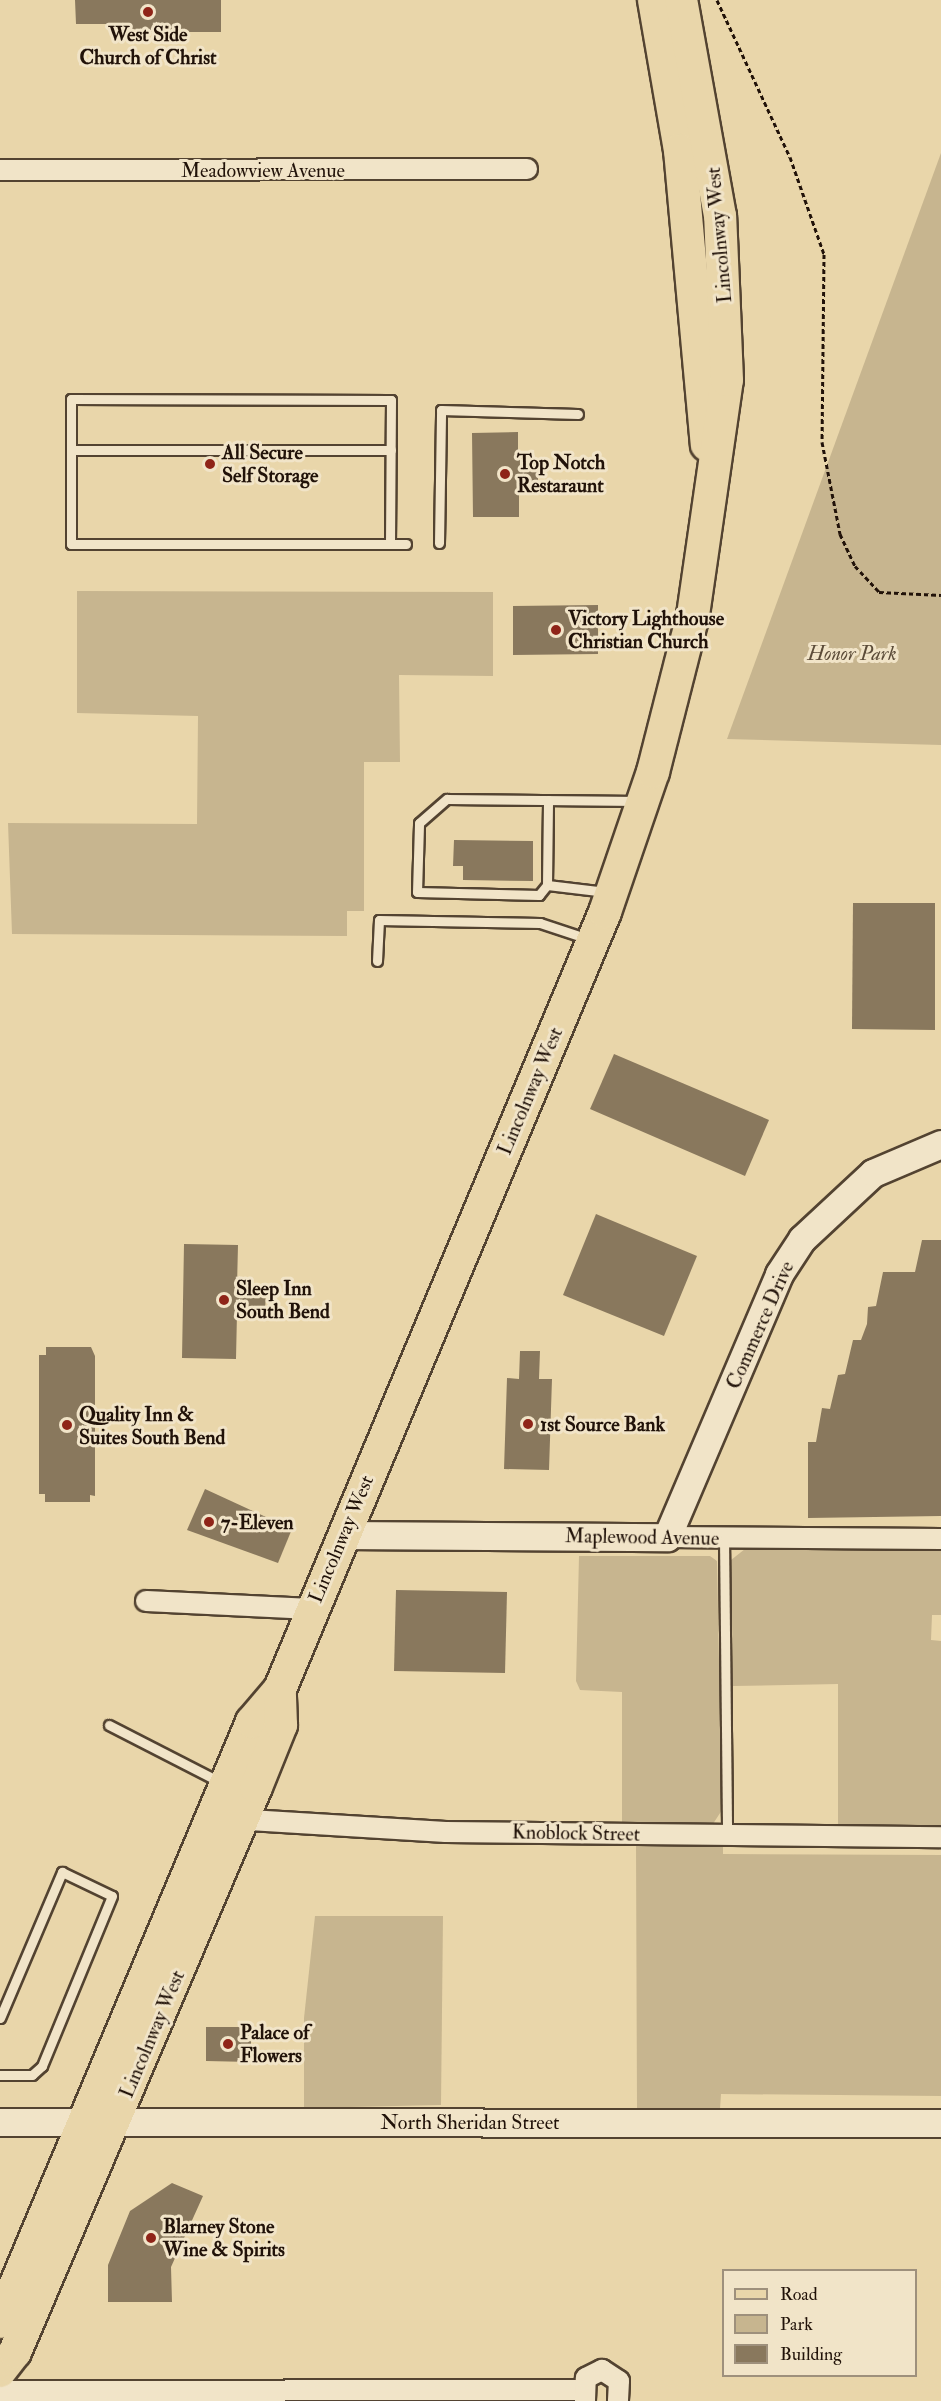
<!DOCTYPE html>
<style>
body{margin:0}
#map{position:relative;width:941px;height:2401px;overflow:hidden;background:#e9d6aa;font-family:"IM FELL Double Pica",serif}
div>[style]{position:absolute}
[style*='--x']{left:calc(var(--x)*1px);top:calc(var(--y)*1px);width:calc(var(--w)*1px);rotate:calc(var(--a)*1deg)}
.green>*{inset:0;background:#c7b58f}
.building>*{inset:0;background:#89785d}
.path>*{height:3px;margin-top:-1.5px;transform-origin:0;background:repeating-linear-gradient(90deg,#211209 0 4.5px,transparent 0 7.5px)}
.roads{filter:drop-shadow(2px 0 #534331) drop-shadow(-2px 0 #534331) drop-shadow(0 2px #534331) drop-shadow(0 -2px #534331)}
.lane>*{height:9px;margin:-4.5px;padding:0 4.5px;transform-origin:4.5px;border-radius:4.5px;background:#f1e4c8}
.street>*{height:20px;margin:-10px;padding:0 10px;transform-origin:10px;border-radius:10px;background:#f1e4c8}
.secondary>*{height:27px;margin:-13.5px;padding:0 13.5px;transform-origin:13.5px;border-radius:13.5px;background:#f1e4c8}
.primary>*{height:32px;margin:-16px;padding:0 16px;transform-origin:16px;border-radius:16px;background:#e9d6aa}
.dots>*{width:16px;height:16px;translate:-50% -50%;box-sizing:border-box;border:3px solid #f1e4c8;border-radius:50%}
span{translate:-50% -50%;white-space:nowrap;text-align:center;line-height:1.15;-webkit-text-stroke:6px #f1e4c8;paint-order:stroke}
.poi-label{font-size:20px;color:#211209;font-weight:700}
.left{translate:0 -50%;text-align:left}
.street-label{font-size:20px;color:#211209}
.park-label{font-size:20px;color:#5b4b38;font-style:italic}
.legend{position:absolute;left:722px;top:2269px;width:195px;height:108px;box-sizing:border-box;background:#f1e4c8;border:2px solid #9e907c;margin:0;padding:8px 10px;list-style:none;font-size:18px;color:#211209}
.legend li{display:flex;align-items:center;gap:12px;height:30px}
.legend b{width:30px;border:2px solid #9e907c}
</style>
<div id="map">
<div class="green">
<div style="clip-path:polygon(941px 153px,941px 745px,727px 739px)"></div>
<div style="clip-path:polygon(77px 591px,493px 592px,493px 676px,399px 675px,400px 762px,364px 762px,364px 911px,347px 911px,347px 936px,12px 934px,8px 823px,197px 824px,198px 716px,77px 713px)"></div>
<div style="clip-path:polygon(745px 1549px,941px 1550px,941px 1615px,932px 1615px,931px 1640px,941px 1641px,941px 1826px,838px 1825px,838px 1684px,733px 1686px,731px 1560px)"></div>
<div style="clip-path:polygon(579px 1556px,710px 1556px,717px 1561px,722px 1810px,711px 1827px,622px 1826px,622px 1692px,580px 1690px,576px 1681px)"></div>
<div style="clip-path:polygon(636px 1844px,723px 1846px,723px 1854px,941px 1855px,941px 2096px,721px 2094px,720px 2109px,637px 2110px)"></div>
<div style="clip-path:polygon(315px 1916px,443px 1916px,441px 2105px,304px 2108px,304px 2018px)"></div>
</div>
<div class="building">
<div style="clip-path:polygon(75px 0,221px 0,221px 32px,129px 32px,128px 24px,76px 24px)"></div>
<div style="clip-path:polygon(518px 432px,518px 458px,538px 458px,538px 490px,519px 491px,519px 517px,473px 517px,472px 433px)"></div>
<div style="clip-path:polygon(598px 605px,598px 654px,513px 655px,513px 606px)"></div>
<div style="clip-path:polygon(454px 840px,533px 841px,533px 881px,463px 880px,463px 866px,453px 866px)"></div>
<div style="clip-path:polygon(853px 903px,935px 903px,935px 1030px,852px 1029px)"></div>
<div style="clip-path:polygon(614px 1054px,769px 1120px,745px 1176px,590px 1109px)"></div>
<div style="clip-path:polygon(596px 1214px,697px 1256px,664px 1336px,563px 1295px)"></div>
<div style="clip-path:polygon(922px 1240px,941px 1240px,941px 1516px,808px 1518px,808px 1442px,816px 1442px,822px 1408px,830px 1409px,838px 1375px,845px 1374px,853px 1340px,861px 1340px,867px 1324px,868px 1307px,876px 1306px,883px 1272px,915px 1272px)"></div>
<div style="clip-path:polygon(184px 1244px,238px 1245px,237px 1287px,266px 1288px,265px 1314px,237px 1313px,236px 1359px,182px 1358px)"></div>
<div style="clip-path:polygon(46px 1347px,91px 1347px,95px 1356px,95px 1496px,90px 1495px,90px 1502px,45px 1502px,45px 1494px,39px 1494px,39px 1355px,46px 1355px)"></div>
<div style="clip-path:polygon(520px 1351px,540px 1351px,539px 1379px,552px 1379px,549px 1470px,504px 1469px,507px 1378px,519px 1379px)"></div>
<div style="clip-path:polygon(205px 1489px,292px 1529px,278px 1563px,187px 1530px)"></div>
<div style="clip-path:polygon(396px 1590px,507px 1592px,505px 1673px,394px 1671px)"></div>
<div style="clip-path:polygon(206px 2027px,251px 2027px,251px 2062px,206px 2061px)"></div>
<div style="clip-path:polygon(172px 2183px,203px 2196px,171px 2267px,172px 2302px,108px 2302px,108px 2265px,130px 2211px)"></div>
</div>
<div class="path">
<div style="--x:717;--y:0;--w:173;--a:65.1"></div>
<div style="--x:790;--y:157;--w:103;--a:70.7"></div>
<div style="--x:824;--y:254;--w:188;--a:90.6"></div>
<div style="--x:822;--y:442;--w:94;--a:78.9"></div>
<div style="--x:840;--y:534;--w:35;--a:65"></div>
<div style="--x:855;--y:566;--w:35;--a:47"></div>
<div style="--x:879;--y:592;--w:62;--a:2.8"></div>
</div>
<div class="roads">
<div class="lane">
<div style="--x:71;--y:450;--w:320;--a:0"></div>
<div style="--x:439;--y:543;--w:133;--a:-89.1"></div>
<div style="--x:441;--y:410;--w:137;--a:1.7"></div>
<div style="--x:390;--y:544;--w:144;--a:-89.6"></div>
<div style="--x:391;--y:400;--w:320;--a:-179.8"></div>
<div style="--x:71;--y:399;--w:145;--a:90"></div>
<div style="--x:71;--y:544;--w:335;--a:0"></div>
<div style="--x:547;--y:885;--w:85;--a:-89.3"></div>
<div style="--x:606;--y:892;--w:59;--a:-173.2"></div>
<div style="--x:547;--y:885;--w:13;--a:129"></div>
<div style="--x:539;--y:895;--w:122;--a:-178.6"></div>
<div style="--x:417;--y:892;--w:69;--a:-88.3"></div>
<div style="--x:419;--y:823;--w:37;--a:-41"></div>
<div style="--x:447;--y:799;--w:191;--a:0.6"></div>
<div style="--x:377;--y:961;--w:41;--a:-87.2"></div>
<div style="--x:379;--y:920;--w:161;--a:1.1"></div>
<div style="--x:540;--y:923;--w:51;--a:18.4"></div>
<div style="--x:724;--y:1538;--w:297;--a:89.4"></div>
<div style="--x:109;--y:1725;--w:127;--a:27.2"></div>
<div style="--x:0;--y:2018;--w:159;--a:-67"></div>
<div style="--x:62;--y:1872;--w:55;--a:25.6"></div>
<div style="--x:112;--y:1896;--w:184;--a:112.4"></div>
<div style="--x:42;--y:2066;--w:13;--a:138"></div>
<div style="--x:32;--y:2075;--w:32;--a:180"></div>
</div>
<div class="street">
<div style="--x:0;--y:170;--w:527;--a:-0.11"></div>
<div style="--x:667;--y:1537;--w:274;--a:0.4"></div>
<div style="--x:146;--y:1601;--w:166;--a:2.8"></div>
<div style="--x:233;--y:1819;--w:213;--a:3.5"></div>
<div style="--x:446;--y:1832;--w:495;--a:0.6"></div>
<div style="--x:0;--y:2391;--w:582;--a:-0.1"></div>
<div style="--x:585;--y:2401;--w:23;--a:-88"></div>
<div style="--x:586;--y:2378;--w:18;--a:-27"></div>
<div style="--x:602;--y:2370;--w:20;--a:33"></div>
<div style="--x:619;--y:2381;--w:20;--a:93"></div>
</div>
<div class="secondary">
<div style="--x:342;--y:1535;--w:325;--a:0.4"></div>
<div style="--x:667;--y:1537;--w:286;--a:-66.9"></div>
<div style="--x:779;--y:1274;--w:42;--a:-56.7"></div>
<div style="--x:802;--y:1239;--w:97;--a:-42.9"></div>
<div style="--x:873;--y:1173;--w:74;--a:-23.1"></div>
<div style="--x:0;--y:2122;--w:941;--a:0.06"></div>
</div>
<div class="primary">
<div style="--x:654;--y:0;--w:152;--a:80.2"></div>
<div style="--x:680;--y:150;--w:296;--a:84.8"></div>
<div style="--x:0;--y:2322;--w:651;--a:-67.22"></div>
<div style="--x:252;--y:1722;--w:43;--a:-49.7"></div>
<div style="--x:280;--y:1689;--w:842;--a:-67.3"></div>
<div style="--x:605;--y:912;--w:148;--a:-71.1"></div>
<div style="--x:653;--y:772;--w:162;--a:-75.7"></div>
<div style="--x:693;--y:615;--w:237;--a:-81.8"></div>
<div style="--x:727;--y:380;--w:164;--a:-92.4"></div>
<div style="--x:720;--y:216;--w:219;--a:-100.2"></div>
<div style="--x:0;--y:2371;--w:24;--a:-52"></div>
<div style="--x:15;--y:2352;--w:614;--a:-66.9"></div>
<div style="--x:256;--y:1787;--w:67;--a:-68"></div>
<div style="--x:281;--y:1725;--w:36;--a:-92"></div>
</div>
</div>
<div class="dots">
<div style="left:148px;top:12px;background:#8f2418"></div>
<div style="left:210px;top:464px;background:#8f2418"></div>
<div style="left:505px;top:474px;background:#8f2418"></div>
<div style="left:556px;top:630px;background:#8f2418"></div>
<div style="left:224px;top:1300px;background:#8f2418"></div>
<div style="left:528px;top:1424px;background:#8f2418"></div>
<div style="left:67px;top:1425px;background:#8f2418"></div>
<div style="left:209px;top:1522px;background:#8f2418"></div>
<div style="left:228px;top:2044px;background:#8f2418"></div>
<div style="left:151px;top:2238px;background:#8f2418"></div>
</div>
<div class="poi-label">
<span style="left:148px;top:46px">West Side<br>Church of Christ</span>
<span class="left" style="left:222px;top:464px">All Secure<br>Self Storage</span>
<span class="left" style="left:517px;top:474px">Top Notch<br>Restaraunt</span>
<span class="left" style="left:568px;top:630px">Victory Lighthouse<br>Christian Church</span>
<span class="left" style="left:236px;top:1300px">Sleep Inn<br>South Bend</span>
<span class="left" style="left:79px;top:1426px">Quality Inn &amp;<br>Suites South Bend</span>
<span class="left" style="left:540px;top:1424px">1st Source Bank</span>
<span class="left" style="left:221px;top:1522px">7-Eleven</span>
<span class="left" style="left:240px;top:2044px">Palace of<br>Flowers</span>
<span class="left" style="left:163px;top:2238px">Blarney Stone<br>Wine &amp; Spirits</span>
</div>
<div class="street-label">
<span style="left:263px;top:170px">Meadowview Avenue</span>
<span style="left:719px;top:235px;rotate:-95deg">Lincolnway West</span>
<span style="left:530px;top:1091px;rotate:-67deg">Lincolnway West</span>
<span style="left:760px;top:1325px;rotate:-66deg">Commerce Drive</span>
<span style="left:642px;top:1537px;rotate:1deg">Maplewood Avenue</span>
<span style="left:341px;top:1539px;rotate:-67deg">Lincolnway West</span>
<span style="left:576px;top:1833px;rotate:1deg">Knoblock Street</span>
<span style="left:152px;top:2034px;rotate:-67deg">Lincolnway West</span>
<span style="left:470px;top:2122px">North Sheridan Street</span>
</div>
<div class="park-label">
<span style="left:852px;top:653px">Honor Park</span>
</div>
<ul class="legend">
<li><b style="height:8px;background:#e9d6aa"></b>Road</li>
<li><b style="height:16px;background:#c7b58f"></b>Park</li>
<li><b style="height:16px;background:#89785d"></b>Building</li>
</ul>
</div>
